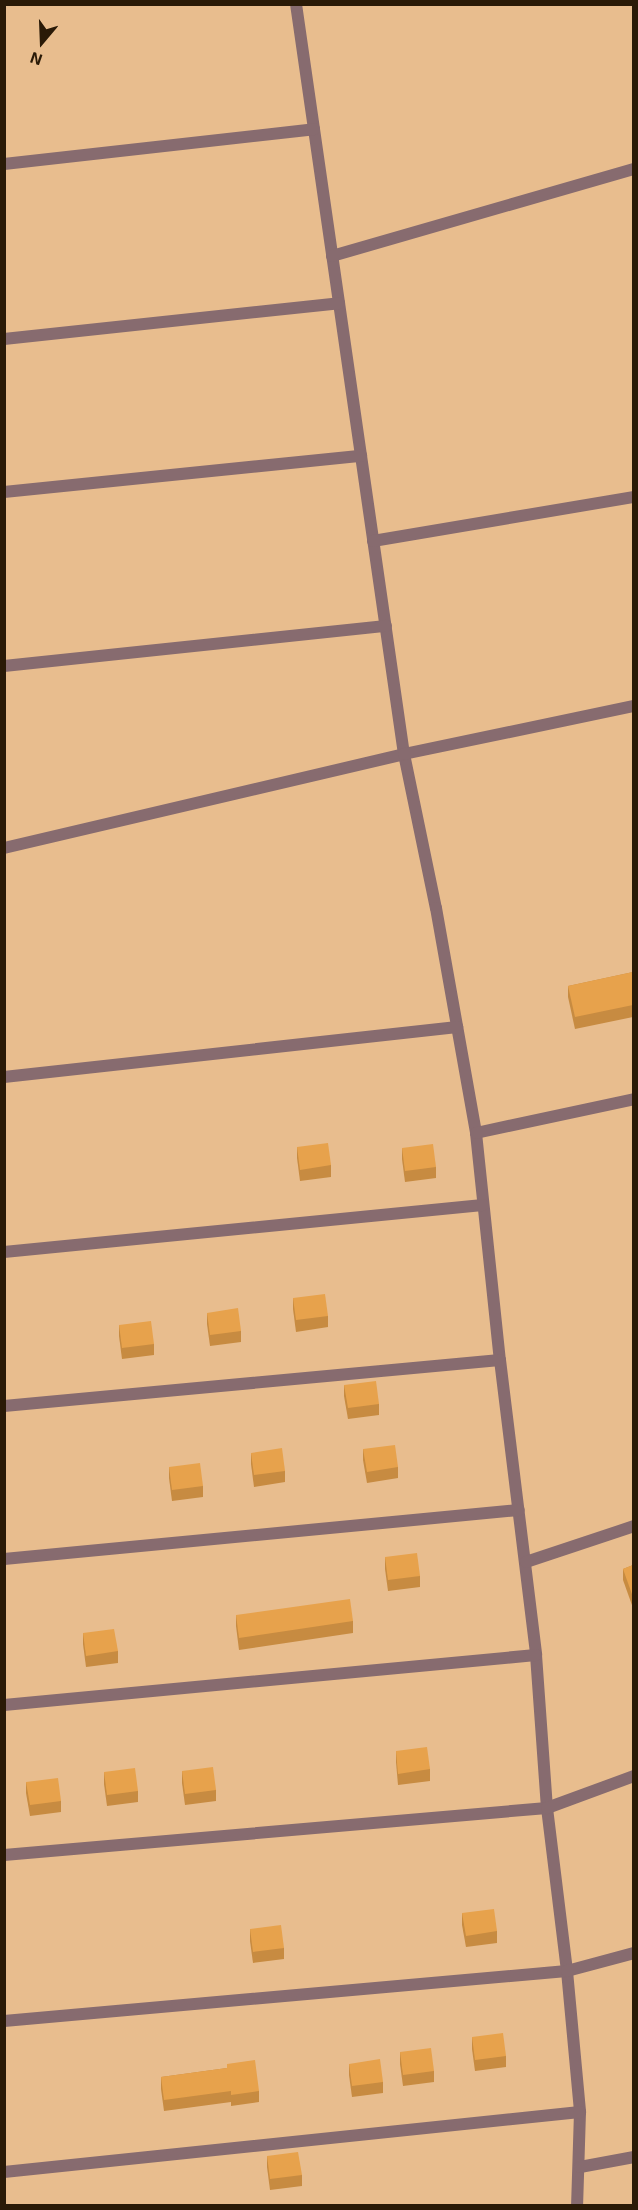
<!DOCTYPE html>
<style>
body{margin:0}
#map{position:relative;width:638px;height:2210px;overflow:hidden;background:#e8bd8e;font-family:"Exo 2",sans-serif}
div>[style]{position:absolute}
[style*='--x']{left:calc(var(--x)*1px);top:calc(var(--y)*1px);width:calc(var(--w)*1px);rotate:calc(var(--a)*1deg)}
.minor>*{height:12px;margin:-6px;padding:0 6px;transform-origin:6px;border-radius:6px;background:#876b6f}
.tertiary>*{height:12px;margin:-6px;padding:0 6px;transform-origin:6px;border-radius:6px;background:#876b6f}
.wall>*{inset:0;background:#c78b41}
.building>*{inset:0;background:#e7a24c}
span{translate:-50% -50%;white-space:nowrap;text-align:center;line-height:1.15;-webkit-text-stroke:4.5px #e8bd8e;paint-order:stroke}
.frame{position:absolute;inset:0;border:6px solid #2a1a07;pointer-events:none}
.north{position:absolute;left:12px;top:12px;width:60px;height:60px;-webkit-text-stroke:4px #e8bd8e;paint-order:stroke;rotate:199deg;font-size:16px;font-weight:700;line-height:24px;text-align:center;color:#2a1a07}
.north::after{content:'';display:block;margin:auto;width:21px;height:27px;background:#2a1a07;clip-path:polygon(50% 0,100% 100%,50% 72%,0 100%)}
</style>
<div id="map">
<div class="minor">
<div style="--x:296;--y:4;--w:758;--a:81.81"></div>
<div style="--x:404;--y:754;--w:157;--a:78.3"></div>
<div style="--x:436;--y:908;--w:229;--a:79.9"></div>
<div style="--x:476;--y:1133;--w:228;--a:84"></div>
<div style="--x:500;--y:1360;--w:297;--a:83"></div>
<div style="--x:536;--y:1655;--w:153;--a:85.9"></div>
<div style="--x:547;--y:1808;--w:164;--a:83"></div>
<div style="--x:567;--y:1971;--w:142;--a:84.7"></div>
<div style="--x:580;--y:2112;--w:94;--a:91.8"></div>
<div style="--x:4;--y:164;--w:312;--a:-6.4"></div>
<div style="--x:332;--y:256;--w:314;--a:-16.1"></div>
<div style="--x:4;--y:339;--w:337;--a:-6.1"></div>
<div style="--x:4;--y:492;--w:359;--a:-5.8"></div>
<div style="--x:373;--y:541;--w:265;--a:-9.6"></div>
<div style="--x:4;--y:666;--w:384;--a:-6"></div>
<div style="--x:4;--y:1077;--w:456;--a:-6.3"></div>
<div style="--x:476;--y:1133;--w:162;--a:-12.1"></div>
<div style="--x:4;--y:1252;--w:481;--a:-5.6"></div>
<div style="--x:4;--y:1406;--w:498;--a:-5.3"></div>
<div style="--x:4;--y:1559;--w:517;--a:-5.44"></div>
<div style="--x:526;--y:1562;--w:114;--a:-18.4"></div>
<div style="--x:4;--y:1705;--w:534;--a:-5.37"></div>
<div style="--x:4;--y:1855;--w:545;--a:-4.95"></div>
<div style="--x:547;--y:1808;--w:93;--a:-20.2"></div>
<div style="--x:4;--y:2021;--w:565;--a:-5.08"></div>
<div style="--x:567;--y:1971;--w:69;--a:-15"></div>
<div style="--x:580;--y:2167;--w:55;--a:-10.5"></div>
<div style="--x:4;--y:2172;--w:579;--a:-5.95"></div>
</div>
<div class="tertiary">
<div style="--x:4;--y:848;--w:411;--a:-13.2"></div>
<div style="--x:404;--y:754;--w:235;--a:-11.8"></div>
</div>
<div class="wall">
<div style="clip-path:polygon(633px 972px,633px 1017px,575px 1029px,568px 997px,568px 986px)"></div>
<div style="clip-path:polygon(297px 1147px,331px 1165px,331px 1177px,300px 1181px,297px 1158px)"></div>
<div style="clip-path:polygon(402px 1148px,436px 1167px,436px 1178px,405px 1182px,402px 1159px)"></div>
<div style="clip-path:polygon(293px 1298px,328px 1316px,328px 1327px,296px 1332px,293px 1309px)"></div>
<div style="clip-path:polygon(207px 1313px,241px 1331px,241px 1342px,210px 1346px,207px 1324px)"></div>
<div style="clip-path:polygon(119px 1325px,154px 1344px,154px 1355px,122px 1359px,119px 1336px)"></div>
<div style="clip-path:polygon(344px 1385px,379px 1404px,379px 1415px,348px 1419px,344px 1396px)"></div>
<div style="clip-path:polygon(363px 1449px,398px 1467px,398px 1478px,367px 1483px,363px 1460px)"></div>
<div style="clip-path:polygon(251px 1453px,285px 1471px,285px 1482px,254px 1487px,251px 1464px)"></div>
<div style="clip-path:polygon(169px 1467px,203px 1486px,203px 1497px,172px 1501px,169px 1478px)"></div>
<div style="clip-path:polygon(385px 1557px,420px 1576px,420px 1587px,388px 1591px,385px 1569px)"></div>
<div style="clip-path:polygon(633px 1565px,633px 1608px,623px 1580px,623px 1569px)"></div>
<div style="clip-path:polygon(236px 1615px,353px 1621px,353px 1633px,239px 1650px,236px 1626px)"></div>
<div style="clip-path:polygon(83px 1633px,118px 1651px,118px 1663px,86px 1667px,83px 1644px)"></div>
<div style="clip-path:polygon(396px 1751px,430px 1769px,430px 1781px,398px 1785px,396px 1762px)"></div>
<div style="clip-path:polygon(182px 1771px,216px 1790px,216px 1801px,185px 1805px,182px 1783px)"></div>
<div style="clip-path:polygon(104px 1772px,138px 1791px,138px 1802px,107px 1806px,104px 1784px)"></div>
<div style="clip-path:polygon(26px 1782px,61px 1801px,61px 1812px,30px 1816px,26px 1793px)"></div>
<div style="clip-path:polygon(462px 1913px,497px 1931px,497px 1943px,466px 1947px,462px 1925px)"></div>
<div style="clip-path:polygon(250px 1929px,284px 1948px,284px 1959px,253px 1963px,250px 1941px)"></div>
<div style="clip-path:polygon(472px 2037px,506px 2056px,506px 2067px,475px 2071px,472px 2049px)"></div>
<div style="clip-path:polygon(400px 2052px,434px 2071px,434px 2082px,403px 2086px,400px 2064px)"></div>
<div style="clip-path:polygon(227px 2064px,259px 2091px,259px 2102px,231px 2106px,231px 2102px,164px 2111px,161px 2089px,161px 2077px,227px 2068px)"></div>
<div style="clip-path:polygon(349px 2064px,383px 2082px,383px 2093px,352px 2097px,349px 2075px)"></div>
<div style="clip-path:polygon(267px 2156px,302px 2175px,302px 2186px,270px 2190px,267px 2167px)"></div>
</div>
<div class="building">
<div style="clip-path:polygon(633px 972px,633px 1005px,575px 1017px,568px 986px)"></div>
<div style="clip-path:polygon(328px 1143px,331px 1165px,300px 1170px,297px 1147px)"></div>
<div style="clip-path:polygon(433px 1144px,436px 1167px,405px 1171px,402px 1148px)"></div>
<div style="clip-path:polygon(325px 1294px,328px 1316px,296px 1320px,293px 1298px)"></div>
<div style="clip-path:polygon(238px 1308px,241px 1331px,210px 1335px,207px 1313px)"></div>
<div style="clip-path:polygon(151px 1321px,154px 1344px,122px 1348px,119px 1325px)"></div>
<div style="clip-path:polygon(376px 1381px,379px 1404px,348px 1408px,344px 1385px)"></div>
<div style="clip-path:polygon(395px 1445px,398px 1467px,367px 1472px,363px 1449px)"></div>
<div style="clip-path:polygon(282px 1448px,285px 1471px,254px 1475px,251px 1453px)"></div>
<div style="clip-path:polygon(200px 1463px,203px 1486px,172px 1490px,169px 1467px)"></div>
<div style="clip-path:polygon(417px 1553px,420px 1576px,388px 1580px,385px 1557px)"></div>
<div style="clip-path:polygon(633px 1565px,633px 1597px,623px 1569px)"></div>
<div style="clip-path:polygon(350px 1599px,353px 1621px,239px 1638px,236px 1615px)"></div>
<div style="clip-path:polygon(114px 1629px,118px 1651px,86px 1656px,83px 1633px)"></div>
<div style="clip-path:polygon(427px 1747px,430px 1769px,398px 1774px,396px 1751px)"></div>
<div style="clip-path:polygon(213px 1767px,216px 1790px,185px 1794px,182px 1771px)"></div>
<div style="clip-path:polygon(135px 1768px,138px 1791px,107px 1795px,104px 1772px)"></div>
<div style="clip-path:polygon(58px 1778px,61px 1801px,30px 1805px,26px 1782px)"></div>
<div style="clip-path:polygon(494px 1909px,497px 1931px,466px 1936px,462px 1913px)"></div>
<div style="clip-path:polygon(281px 1925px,284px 1948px,253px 1952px,250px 1929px)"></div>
<div style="clip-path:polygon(503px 2033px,506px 2056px,475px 2060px,472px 2037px)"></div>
<div style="clip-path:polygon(431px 2048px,434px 2071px,403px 2075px,400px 2052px)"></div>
<div style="clip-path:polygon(380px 2059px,383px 2082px,352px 2086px,349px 2064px)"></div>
<div style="clip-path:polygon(255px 2060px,259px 2091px,231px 2095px,231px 2091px,164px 2100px,161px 2077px,227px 2068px,227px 2064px)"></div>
<div style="clip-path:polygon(298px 2152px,302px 2175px,270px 2179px,267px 2156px)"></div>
</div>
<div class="frame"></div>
<div class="north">N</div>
</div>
